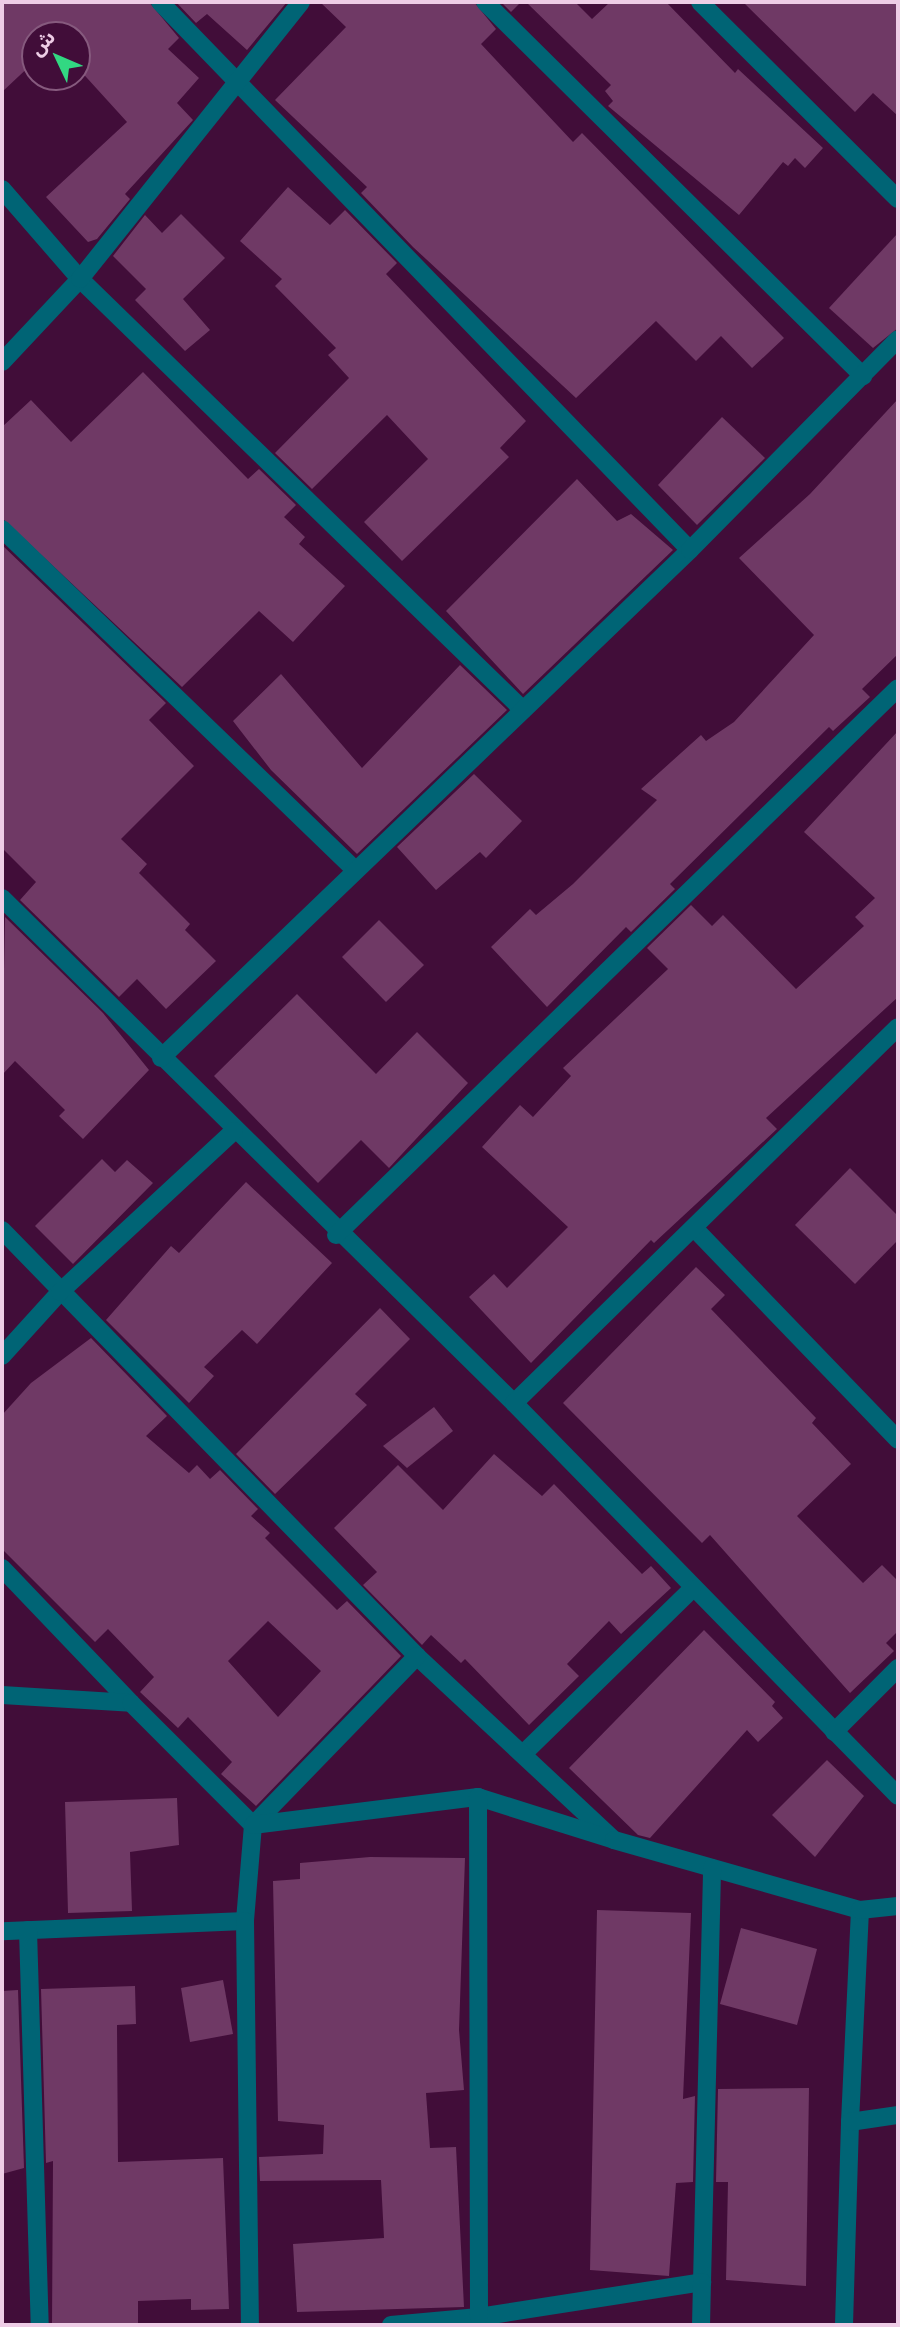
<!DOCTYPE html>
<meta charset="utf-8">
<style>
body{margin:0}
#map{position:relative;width:900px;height:2327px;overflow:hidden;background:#410d39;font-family:"IBM Plex Sans","Noto Sans Arabic",sans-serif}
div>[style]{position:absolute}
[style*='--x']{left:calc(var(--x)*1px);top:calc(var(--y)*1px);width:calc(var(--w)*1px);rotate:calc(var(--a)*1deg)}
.building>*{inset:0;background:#6f3965}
.minor>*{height:18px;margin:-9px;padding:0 9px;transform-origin:9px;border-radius:9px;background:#006475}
span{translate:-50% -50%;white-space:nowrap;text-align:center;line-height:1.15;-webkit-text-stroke:6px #410d39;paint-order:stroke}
.frame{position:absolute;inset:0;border:4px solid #eecde6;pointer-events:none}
.north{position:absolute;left:21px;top:21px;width:70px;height:70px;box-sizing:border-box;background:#410d39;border:2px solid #865a7e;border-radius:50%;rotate:314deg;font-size:19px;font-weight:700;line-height:28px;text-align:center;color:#eecde6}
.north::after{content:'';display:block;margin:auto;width:24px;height:32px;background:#32d882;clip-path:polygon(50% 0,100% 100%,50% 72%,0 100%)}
</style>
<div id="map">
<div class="building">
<div style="clip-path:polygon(2px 2px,149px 2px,179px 38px,168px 49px,199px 78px,177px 103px,193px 120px,125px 194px,130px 199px,97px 239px,88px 242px,46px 197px,127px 122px,77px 67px,77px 35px,35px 35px,35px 61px,2px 92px)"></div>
<div style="clip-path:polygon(176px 2px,287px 2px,247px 50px,207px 14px,196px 23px)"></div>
<div style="clip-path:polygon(320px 2px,474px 2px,496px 29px,481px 44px,573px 142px,582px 133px,784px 338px,752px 368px,721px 336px,696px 361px,656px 321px,576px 398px,413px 247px,361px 193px,367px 187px,275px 100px,346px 27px)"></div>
<div style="clip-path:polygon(501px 2px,521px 2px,511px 12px)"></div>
<div style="clip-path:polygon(526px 2px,575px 2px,592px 19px,610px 2px,666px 2px,735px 73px,738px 69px,823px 148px,805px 168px,795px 158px,788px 166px,783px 162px,739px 215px,608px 106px,613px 101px,605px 91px,611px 85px)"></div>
<div style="clip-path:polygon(743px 2px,898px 2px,898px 116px,873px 93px,855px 112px)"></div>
<div style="clip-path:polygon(288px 187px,330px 225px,345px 210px,397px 263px,386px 274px,526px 421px,500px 448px,509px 457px,402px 561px,364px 522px,428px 459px,387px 415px,312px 489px,275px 453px,349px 378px,328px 355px,336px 348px,275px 286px,282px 279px,240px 241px)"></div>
<div style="clip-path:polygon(181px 214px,225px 258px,183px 299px,210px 330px,185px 351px,135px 300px,146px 289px,113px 256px,145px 215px,162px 233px)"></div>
<div style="clip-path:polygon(898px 233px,898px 328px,873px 348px,829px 308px)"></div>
<div style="clip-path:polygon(143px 372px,248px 479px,259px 469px,296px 505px,284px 517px,305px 537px,299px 544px,345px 586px,293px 642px,259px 611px,182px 687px,2px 518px,2px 427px,31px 400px,71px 442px)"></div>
<div style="clip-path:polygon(898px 399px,898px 654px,862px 689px,870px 697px,833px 731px,829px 727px,670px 884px,675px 889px,631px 932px,626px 927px,547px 1007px,491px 947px,530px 909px,536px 915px,573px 884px,657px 800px,641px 789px,701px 735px,706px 741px,734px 722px,814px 635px,739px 558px,810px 494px)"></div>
<div style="clip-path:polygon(722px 417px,765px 458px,697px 525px,658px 485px)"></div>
<div style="clip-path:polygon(577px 479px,617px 521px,631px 514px,673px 550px,523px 694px,446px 611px)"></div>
<div style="clip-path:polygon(2px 545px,166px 703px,149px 720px,194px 766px,121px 839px,147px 864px,139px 873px,190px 924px,185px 930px,216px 961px,166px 1009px,137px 979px,119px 997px,20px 900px,36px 882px,2px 848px)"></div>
<div style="clip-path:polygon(460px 665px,507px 710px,357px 854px,271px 770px,233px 721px,281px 674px,362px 768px)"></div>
<div style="clip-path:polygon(898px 731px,898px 997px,766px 1118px,777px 1129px,654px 1243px,651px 1240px,531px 1363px,469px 1297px,494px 1274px,507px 1288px,568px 1227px,482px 1147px,520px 1105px,533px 1117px,571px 1076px,563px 1068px,668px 969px,647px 948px,691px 905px,712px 926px,723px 915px,796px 989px,864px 926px,855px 917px,875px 898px,804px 832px)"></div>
<div style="clip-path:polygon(474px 774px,522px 821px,486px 858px,480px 852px,436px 890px,397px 847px)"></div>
<div style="clip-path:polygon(5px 917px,103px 1013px,149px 1070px,83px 1139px,59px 1116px,65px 1110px,15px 1061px,2px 1075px)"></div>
<div style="clip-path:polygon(379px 920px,424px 965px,386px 1002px,342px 957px)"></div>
<div style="clip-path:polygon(297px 994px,376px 1074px,417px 1032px,468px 1083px,389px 1168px,361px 1140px,318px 1183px,214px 1076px)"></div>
<div style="clip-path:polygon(102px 1159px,115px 1172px,127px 1160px,153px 1183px,73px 1264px,35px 1226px)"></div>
<div style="clip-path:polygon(850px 1168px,898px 1216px,898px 1240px,855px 1284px,795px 1225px)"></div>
<div style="clip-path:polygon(246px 1182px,332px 1263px,257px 1344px,242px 1330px,204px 1367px,214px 1376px,189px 1403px,106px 1320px,171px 1246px,179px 1253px)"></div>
<div style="clip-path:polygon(696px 1267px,725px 1295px,711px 1309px,816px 1418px,812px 1423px,851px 1464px,797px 1516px,863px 1583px,882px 1565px,898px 1581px,898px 1631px,886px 1643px,894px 1651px,850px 1693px,710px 1535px,702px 1543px,563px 1403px)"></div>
<div style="clip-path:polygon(380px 1308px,410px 1339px,355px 1394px,367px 1405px,275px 1494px,236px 1454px)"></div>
<div style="clip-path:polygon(evenodd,91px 1338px,167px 1416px,146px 1436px,189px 1473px,197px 1465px,210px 1479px,220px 1470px,258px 1509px,251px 1516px,270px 1533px,265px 1538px,337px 1610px,347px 1601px,401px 1656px,256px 1806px,221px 1774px,232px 1762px,188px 1717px,178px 1728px,140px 1692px,154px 1677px,108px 1629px,95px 1642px,2px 1549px,2px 1415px,31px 1383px,91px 1338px,268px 1621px,321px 1671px,278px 1717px,228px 1661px,268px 1621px)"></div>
<div style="clip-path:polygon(434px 1407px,453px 1431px,407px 1468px,383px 1446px)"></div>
<div style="clip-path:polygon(494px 1454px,542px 1496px,554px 1484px,642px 1574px,651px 1566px,671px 1588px,621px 1634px,609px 1621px,567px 1664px,579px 1676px,529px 1725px,465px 1659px,461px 1663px,431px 1635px,422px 1645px,363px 1585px,377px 1572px,334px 1528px,398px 1465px,443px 1510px)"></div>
<div style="clip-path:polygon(704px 1630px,775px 1702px,772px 1706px,783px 1718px,758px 1742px,747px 1730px,650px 1838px,638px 1835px,569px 1768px)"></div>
<div style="clip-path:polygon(827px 1760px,864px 1796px,815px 1857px,772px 1815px)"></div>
<div style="clip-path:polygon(177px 1798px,179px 1845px,130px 1852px,132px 1911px,68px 1913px,65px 1802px)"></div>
<div style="clip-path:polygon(370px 1857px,465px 1858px,459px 2030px,464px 2090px,426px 2093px,430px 2148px,456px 2147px,464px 2307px,297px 2312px,293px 2244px,384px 2238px,381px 2180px,260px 2181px,259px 2157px,323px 2154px,324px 2125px,278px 2121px,273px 1881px,300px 1879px,300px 1863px)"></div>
<div style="clip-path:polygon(597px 1910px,691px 1913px,683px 2099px,695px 2096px,693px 2182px,676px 2183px,669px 2276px,590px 2270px)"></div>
<div style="clip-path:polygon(741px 1928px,817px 1949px,797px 2025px,720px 2004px)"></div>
<div style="clip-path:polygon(223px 1980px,233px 2034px,190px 2042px,181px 1988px)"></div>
<div style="clip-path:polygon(135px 1986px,136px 2024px,117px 2025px,118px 2162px,223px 2158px,229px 2309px,191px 2310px,191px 2299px,138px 2301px,138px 2325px,52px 2325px,53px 2161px,46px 2163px,41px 1989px)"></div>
<div style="clip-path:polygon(18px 1990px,24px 2168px,2px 2174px,2px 1991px)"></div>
<div style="clip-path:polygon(809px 2088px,806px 2286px,726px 2280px,728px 2182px,716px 2182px,718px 2089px)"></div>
</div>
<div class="minor">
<div style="--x:160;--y:2;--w:762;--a:45.96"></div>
<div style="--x:485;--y:2;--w:532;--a:44.7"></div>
<div style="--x:700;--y:2;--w:279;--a:44.9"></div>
<div style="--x:2;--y:189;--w:119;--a:49.1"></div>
<div style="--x:80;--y:279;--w:618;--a:44.21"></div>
<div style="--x:2;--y:362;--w:114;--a:-46.8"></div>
<div style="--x:80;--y:279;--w:354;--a:-51.4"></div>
<div style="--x:2;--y:529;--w:491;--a:44"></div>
<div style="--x:2;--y:898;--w:719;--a:44.61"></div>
<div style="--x:514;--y:1403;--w:549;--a:45.66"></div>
<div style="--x:161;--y:1058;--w:733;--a:-43.84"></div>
<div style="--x:690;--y:550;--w:296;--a:-45.4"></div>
<div style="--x:694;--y:1228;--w:294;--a:46.1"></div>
<div style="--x:2;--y:1230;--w:595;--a:45.75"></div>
<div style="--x:336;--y:1235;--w:784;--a:-44.23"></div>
<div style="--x:2;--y:1356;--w:86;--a:-47.8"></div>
<div style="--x:60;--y:1292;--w:237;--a:-42.8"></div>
<div style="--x:514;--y:1403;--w:537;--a:-44.4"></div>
<div style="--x:2;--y:1568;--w:187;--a:46.3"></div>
<div style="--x:2;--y:1695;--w:129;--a:3.5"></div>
<div style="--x:131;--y:1703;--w:173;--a:45"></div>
<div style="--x:253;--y:1825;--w:96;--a:94.8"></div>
<div style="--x:245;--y:1921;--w:243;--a:177.6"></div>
<div style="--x:834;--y:1732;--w:91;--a:-45"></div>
<div style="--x:526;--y:1751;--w:232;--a:-44.3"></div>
<div style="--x:614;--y:1840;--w:270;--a:-137"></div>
<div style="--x:417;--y:1656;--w:235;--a:134.1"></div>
<div style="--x:253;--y:1825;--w:227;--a:-7.1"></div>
<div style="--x:478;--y:1797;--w:143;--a:17.5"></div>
<div style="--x:614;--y:1840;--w:256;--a:15.9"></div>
<div style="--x:245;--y:1921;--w:404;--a:89.3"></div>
<div style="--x:28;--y:1930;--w:395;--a:88.3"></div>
<div style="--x:850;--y:2122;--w:212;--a:-87.3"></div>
<div style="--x:860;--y:1910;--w:38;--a:-6"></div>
<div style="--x:702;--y:2282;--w:414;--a:-88.6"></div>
<div style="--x:479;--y:2317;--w:226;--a:-8.9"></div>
<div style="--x:702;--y:2282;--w:43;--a:91.3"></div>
<div style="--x:391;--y:2325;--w:88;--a:-5.2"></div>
<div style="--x:479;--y:2317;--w:520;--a:-90.11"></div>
<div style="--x:844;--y:2325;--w:203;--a:-88.3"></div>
<div style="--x:850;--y:2122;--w:49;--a:-8.3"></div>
</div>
<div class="frame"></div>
<div class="north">ش</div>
</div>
